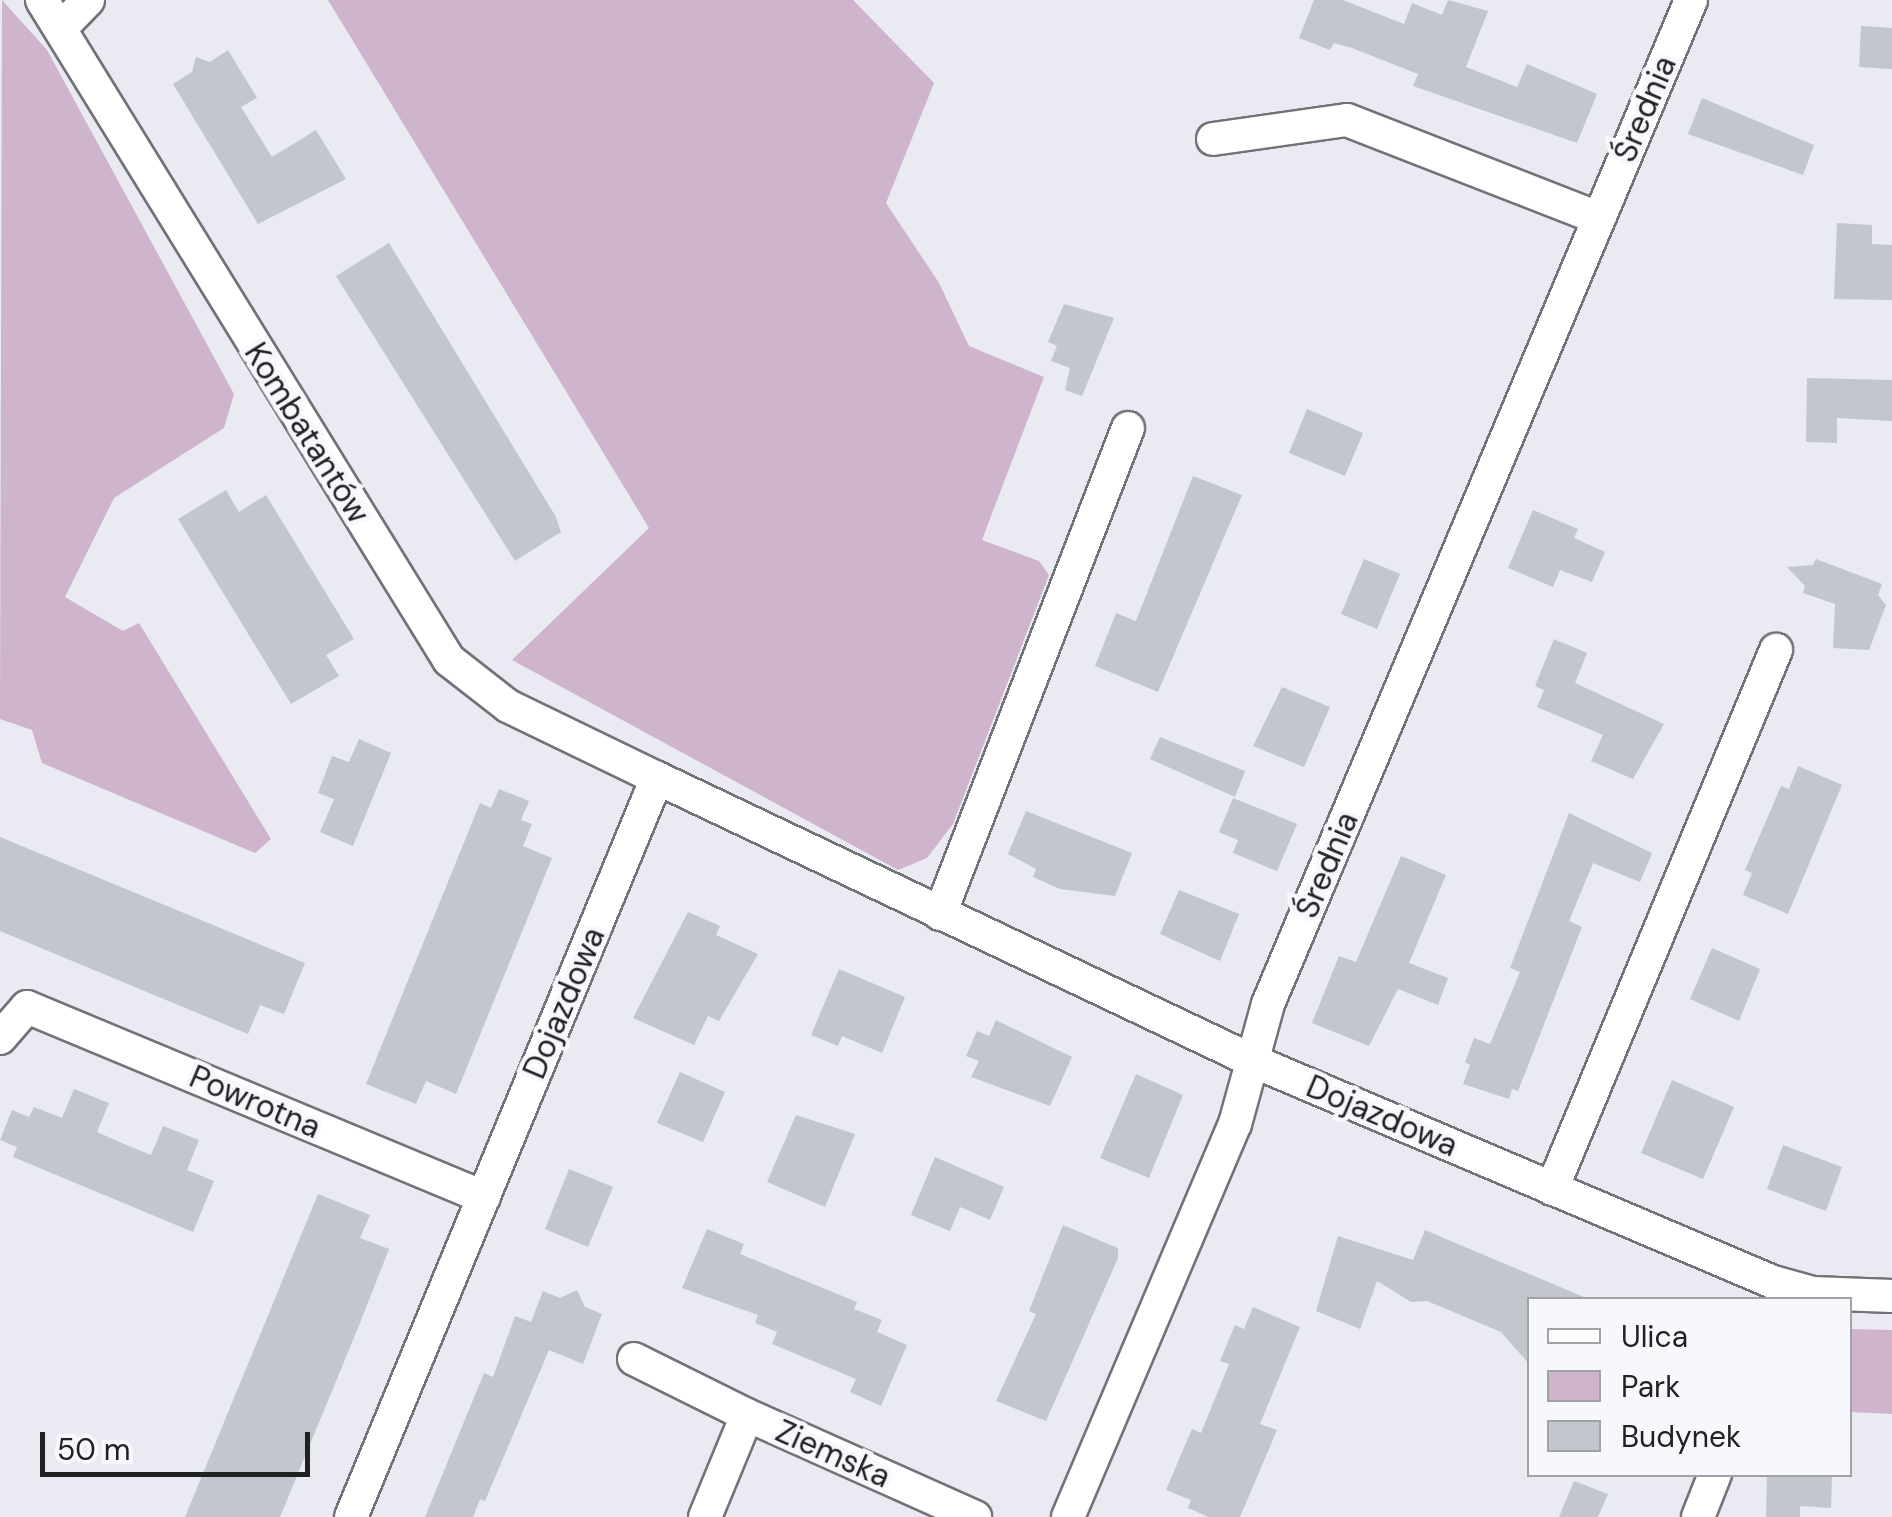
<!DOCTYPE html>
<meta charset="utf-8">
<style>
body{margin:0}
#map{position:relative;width:1892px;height:1517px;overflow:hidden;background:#e9eaf2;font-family:"DM Sans",sans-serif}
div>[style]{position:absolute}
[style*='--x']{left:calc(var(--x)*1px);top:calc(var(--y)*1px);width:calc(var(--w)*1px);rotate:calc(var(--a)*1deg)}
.green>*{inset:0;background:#ceb5cd}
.building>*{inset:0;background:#c2c6cd}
.roads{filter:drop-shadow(2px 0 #727279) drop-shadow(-2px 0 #727279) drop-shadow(0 2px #727279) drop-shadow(0 -2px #727279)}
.street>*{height:32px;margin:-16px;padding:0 16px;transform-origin:16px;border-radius:16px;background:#fff}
span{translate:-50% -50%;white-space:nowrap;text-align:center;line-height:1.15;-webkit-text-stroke:9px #f7f7fe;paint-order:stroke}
.street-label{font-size:32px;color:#202123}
.legend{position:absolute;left:1527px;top:1297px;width:325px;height:180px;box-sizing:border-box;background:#f7f7fe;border:2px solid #a1a1a6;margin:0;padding:12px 18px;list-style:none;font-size:30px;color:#202123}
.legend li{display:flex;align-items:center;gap:20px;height:50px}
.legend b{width:50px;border:2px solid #a1a1a6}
.scale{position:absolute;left:40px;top:1432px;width:270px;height:45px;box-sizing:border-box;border:5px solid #202123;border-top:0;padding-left:12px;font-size:30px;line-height:35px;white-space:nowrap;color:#202123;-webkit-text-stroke:8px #f7f7fe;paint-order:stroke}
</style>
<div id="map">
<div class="green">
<div style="clip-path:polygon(2px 0,47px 50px,234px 394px,224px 428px,114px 498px,65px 597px,123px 631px,139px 623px,271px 839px,255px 853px,42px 763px,32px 730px,0 719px)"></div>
<div style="clip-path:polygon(328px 0,853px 0,934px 83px,886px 203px,939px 283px,969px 346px,1044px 377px,982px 540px,1039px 561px,1049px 575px,953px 824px,927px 858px,898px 870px,512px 660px,649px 528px)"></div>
<div style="clip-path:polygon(1850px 1329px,1892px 1330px,1892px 1414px,1850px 1412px)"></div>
</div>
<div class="building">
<div style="clip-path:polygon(1314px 0,1343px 0,1404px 24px,1412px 3px,1442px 15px,1448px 0,1488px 11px,1466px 67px,1517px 87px,1527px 64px,1597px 94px,1577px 143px,1413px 86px,1418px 74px,1352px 48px,1334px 43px,1330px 50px,1299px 38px)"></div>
<div style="clip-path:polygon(1861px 26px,1892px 28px,1892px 69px,1859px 67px)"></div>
<div style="clip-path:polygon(228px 50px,257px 98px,241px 107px,272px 157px,316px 130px,346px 179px,258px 224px,173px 84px,192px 72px,196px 57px,210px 62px)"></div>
<div style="clip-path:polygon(1702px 98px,1814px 145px,1803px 175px,1688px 134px)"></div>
<div style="clip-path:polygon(1837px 223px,1872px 225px,1872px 244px,1892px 245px,1892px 300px,1834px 299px)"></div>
<div style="clip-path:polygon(389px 243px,556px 517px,561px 532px,515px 561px,336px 276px)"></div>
<div style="clip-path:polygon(1064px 304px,1114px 318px,1082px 396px,1065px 390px,1070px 368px,1051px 361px,1057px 346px,1048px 342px)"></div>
<div style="clip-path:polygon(1807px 378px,1892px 380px,1892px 421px,1837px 418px,1837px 443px,1806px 442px)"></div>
<div style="clip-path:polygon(1307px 409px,1363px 433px,1345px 476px,1289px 453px)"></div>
<div style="clip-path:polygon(1193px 476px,1242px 495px,1158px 692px,1095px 666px,1116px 613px,1136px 621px)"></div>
<div style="clip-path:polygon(226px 490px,239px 512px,266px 495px,354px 639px,326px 655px,339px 676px,291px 704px,178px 519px)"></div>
<div style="clip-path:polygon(1533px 510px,1578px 529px,1574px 538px,1605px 552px,1592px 582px,1560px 570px,1553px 587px,1508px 568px)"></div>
<div style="clip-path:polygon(1364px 559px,1400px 574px,1377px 629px,1341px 614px)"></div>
<div style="clip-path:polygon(1816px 559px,1882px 584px,1878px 595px,1886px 605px,1869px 650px,1833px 648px,1835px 604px,1803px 593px,1805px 586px,1787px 567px,1813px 565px)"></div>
<div style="clip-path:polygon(1554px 639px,1587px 653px,1575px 683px,1664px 724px,1633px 779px,1591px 761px,1603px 735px,1537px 707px,1544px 690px,1535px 686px)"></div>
<div style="clip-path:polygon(1282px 687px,1330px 707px,1304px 767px,1253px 746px)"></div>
<div style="clip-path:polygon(1160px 737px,1245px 771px,1235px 797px,1150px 759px)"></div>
<div style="clip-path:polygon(359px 739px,391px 753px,353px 846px,320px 832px,334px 799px,318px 793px,332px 756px,349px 762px)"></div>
<div style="clip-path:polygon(1798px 766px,1842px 785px,1788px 914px,1743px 895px,1752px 873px,1745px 870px,1781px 786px,1789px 789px)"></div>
<div style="clip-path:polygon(499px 789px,529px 801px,521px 820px,532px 824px,523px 846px,552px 858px,456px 1094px,426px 1081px,416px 1104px,366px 1084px,480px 803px,491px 808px)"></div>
<div style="clip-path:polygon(1233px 798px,1297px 824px,1277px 871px,1233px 853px,1238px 840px,1219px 832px)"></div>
<div style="clip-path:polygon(1026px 811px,1132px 853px,1115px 896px,1060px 889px,1033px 877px,1036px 869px,1008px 854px)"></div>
<div style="clip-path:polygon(1569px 813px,1652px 853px,1640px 882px,1593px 863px,1569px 921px,1582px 927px,1518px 1091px,1512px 1089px,1509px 1099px,1463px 1084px,1470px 1065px,1465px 1062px,1474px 1038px,1490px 1044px,1520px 972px,1510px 968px)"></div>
<div style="clip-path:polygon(0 837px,305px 963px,284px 1014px,260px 1005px,248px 1034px,0 931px)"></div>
<div style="clip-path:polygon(1401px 856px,1446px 875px,1409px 963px,1448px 978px,1438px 1005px,1398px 989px,1369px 1046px,1312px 1023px,1339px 956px,1356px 962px)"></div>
<div style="clip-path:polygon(1179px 890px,1239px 914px,1220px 961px,1160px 934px)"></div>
<div style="clip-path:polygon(688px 912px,720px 926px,716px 935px,758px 954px,719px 1021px,708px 1016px,694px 1045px,633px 1018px)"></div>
<div style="clip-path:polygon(1712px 948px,1760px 969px,1739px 1021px,1690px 999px)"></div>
<div style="clip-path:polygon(839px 969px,905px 997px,882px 1053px,842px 1036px,838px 1046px,811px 1035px)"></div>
<div style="clip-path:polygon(996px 1020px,1072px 1057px,1050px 1106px,971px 1077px,979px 1061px,966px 1056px,977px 1031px,989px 1036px)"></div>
<div style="clip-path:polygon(680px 1072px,725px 1092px,703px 1142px,657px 1123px)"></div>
<div style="clip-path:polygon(1136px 1074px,1183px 1095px,1149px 1178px,1100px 1158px)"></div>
<div style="clip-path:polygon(1672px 1080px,1734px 1107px,1703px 1179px,1641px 1153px)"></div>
<div style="clip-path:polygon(74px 1089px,109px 1103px,97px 1132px,124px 1144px,151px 1155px,163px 1126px,199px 1140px,187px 1170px,214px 1181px,193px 1232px,13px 1157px,17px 1147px,0 1140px,12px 1110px,29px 1117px,34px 1107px,62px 1118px)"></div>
<div style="clip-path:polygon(796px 1115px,855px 1134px,825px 1207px,767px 1182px)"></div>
<div style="clip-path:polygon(1783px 1145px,1842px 1167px,1826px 1211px,1767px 1189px)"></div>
<div style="clip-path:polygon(935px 1157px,1004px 1187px,990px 1220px,960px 1207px,950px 1231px,911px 1215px)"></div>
<div style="clip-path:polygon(569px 1169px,613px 1187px,588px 1247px,545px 1229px)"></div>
<div style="clip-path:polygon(318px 1194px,370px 1215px,360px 1238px,389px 1249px,360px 1323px,280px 1517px,185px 1517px)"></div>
<div style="clip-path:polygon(1063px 1225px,1118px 1248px,1118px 1258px,1046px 1421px,996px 1401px,1036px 1314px,1029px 1311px)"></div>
<div style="clip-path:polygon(707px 1229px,744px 1244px,740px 1254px,857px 1302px,854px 1309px,882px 1320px,877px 1332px,907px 1345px,881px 1406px,850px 1392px,856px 1379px,772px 1344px,777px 1332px,755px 1323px,758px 1315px,682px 1288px)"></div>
<div style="clip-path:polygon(1425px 1230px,1472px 1250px,1591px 1300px,1530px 1300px,1530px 1365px,1501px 1332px,1427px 1301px,1411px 1302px,1377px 1281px,1360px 1329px,1316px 1311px,1338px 1236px,1413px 1260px)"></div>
<div style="clip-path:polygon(577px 1290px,585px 1307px,602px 1314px,583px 1364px,549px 1350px,485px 1501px,480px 1499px,473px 1517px,425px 1517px,484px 1373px,493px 1377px,515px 1316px,531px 1322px,543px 1291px,560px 1298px)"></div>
<div style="clip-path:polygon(1253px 1307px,1300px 1327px,1260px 1424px,1277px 1430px,1240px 1517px,1209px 1517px,1188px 1508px,1191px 1500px,1166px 1490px,1192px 1429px,1201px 1433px,1229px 1364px,1220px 1361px,1235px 1325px,1244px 1329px)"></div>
<div style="clip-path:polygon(1767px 1474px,1832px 1474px,1831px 1508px,1800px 1506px,1800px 1517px,1766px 1517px)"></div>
<div style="clip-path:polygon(1574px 1481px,1608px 1494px,1598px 1517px,1559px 1517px)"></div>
</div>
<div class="roads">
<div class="street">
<div style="--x:42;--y:0;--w:775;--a:58.34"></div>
<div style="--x:449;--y:660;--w:75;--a:37.9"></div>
<div style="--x:508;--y:706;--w:165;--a:25.8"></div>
<div style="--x:63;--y:26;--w:36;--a:-46"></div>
<div style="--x:1213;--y:139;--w:135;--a:-8.1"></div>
<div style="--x:1347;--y:120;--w:270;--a:21.3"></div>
<div style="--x:940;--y:914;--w:521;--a:-68.85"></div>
<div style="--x:0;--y:1038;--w:41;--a:-48.9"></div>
<div style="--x:27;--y:1007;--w:495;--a:22.6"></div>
<div style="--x:1552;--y:1189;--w:584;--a:-67.43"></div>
<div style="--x:634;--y:1359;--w:126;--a:26.4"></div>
<div style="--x:351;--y:1517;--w:800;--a:-67.51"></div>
<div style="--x:657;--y:778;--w:660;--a:25.4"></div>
<div style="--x:1253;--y:1061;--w:565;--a:23.03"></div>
<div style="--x:1773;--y:1282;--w:41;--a:15.4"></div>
<div style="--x:1813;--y:1293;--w:79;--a:2.2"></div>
<div style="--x:705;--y:1517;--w:110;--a:-67.6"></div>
<div style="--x:747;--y:1415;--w:250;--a:24.1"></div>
<div style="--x:1068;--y:1517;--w:427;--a:-67"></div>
<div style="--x:1235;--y:1124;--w:124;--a:-74.6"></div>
<div style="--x:1268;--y:1004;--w:1089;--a:-67.15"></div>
<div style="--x:1698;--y:1517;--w:46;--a:-68.4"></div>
</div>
</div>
<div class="street-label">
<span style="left:1645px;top:109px;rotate:-67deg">Średnia</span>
<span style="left:307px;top:433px;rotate:58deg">Kombatantów</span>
<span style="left:1327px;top:865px;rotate:-67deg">Średnia</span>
<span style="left:564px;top:1003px;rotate:-67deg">Dojazdowa</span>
<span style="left:255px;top:1102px;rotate:23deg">Powrotna</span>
<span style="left:1382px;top:1116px;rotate:23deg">Dojazdowa</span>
<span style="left:833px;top:1454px;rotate:24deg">Ziemska</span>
</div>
<ul class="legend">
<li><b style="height:12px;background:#fff"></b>Ulica</li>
<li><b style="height:28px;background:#ceb5cd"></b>Park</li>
<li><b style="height:28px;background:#c2c6cd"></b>Budynek</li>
</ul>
<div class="scale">50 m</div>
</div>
